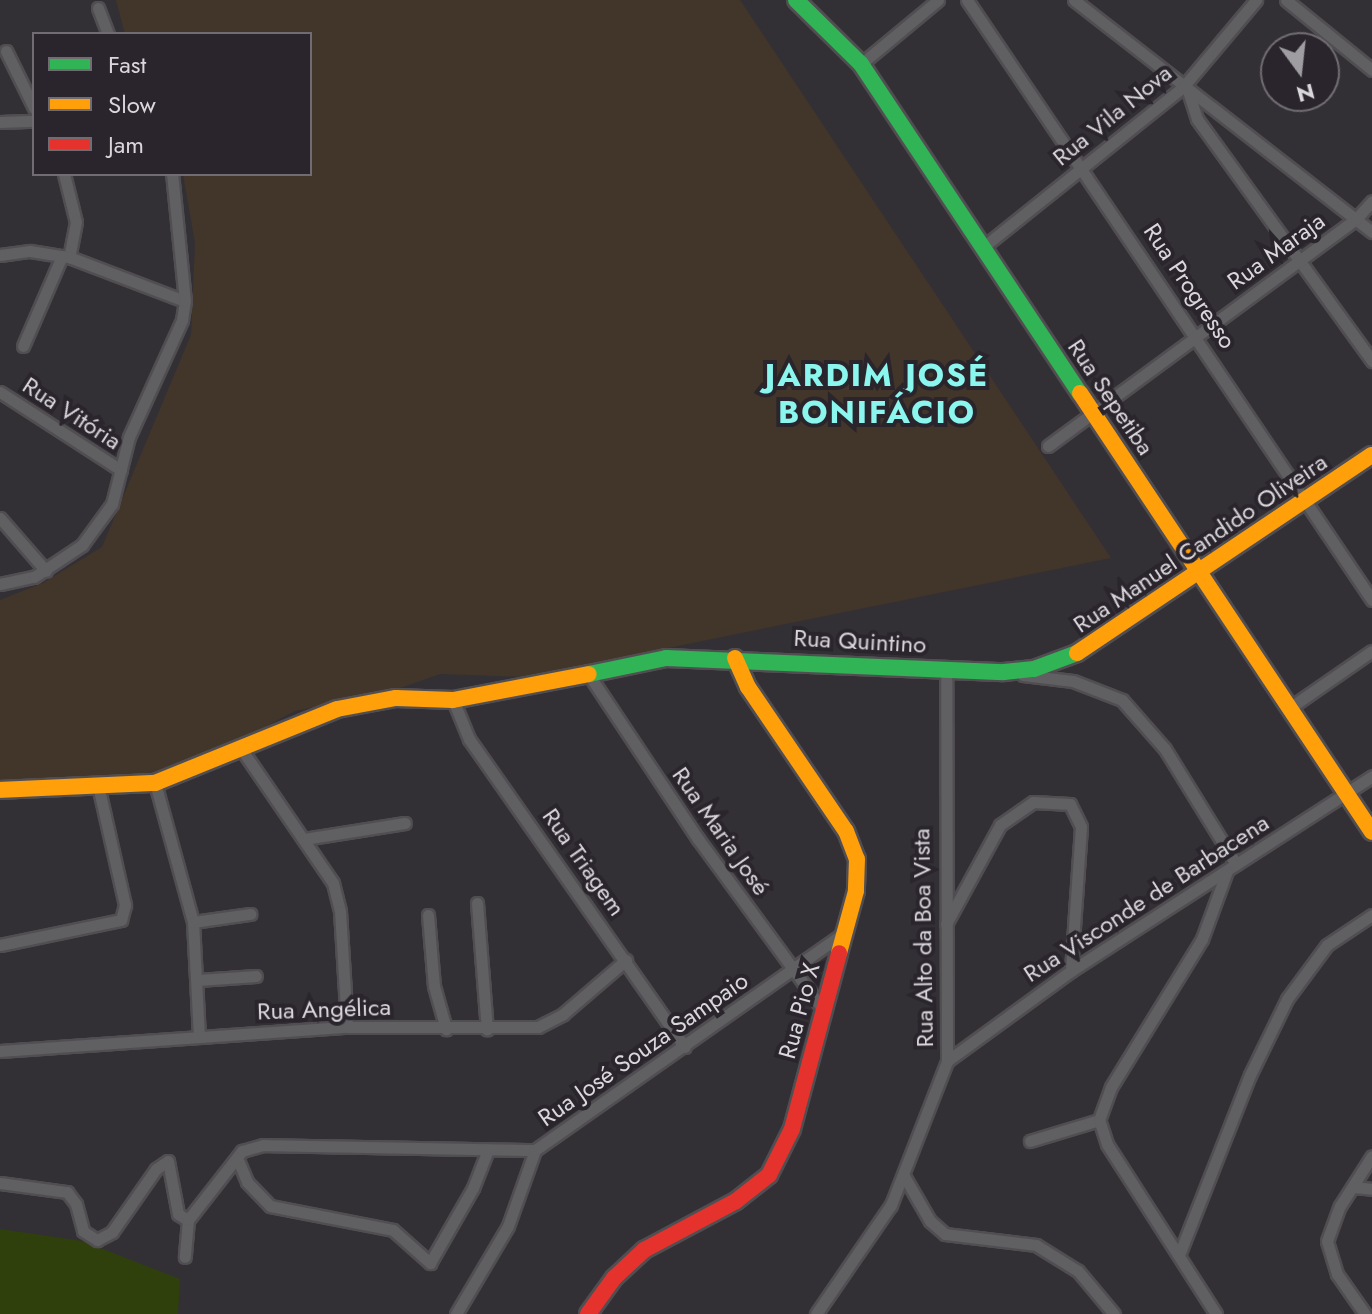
<!DOCTYPE html>
<meta charset="utf-8">
<style>
body{margin:0}
#map{position:relative;width:1372px;height:1314px;overflow:hidden;background:#333035;font-family:Jost,sans-serif}
div>[style]{position:absolute}
[style*='--x']{left:calc(var(--x)*1px);top:calc(var(--y)*1px);width:calc(var(--w)*1px);rotate:calc(var(--a)*1deg)}
.industrial>*{inset:0;background:#42352a}
.green>*{inset:0;background:#2f400c}
.roads{filter:drop-shadow(2px 0 #514e52) drop-shadow(-2px 0 #514e52) drop-shadow(0 2px #514e52) drop-shadow(0 -2px #514e52)}
.street>*{height:11px;margin:-5.5px;padding:0 5.5px;transform-origin:5.5px;border-radius:5.5px;background:#605f61}
.fast>*{height:16px;margin:-8px;padding:0 8px;transform-origin:8px;border-radius:8px;background:#30b455}
.slow>*{height:16px;margin:-8px;padding:0 8px;transform-origin:8px;border-radius:8px;background:#ff9f0a}
.jam>*{height:16px;margin:-8px;padding:0 8px;transform-origin:8px;border-radius:8px;background:#e5322d}
span{translate:-50% -50%;white-space:nowrap;text-align:center;line-height:1.15;-webkit-text-stroke:8px #2a252c;paint-order:stroke}
.street-label{font-size:24px;color:#dad7dc}
.district-label{font-size:32px;color:#8bf6ed;font-weight:700;letter-spacing:2px}
.legend{position:absolute;left:32px;top:32px;width:280px;height:144px;box-sizing:border-box;background:#2a252c;border:2px solid #706c72;margin:0;padding:10px 14px;list-style:none;font-size:24px;color:#dad7dc}
.legend li{display:flex;align-items:center;gap:16px;height:40px}
.legend b{width:40px;border:2px solid #706c72}
.north{position:absolute;left:1260px;top:32px;width:80px;height:80px;box-sizing:border-box;background:#2a252c;border:2px solid #706c72;border-radius:50%;rotate:165deg;font-size:22px;font-weight:700;line-height:32px;text-align:center;color:#dad7dc}
.north::after{content:'';display:block;margin:auto;width:28px;height:36px;background:#a09da2;clip-path:polygon(50% 0,100% 100%,50% 72%,0 100%)}
</style>
<div id="map">
<div class="industrial">
<div style="clip-path:polygon(116px 0,740px 0,1111px 558px,525px 677px,440px 674px,386px 693px,295px 711px,199px 762px,150px 776px,108px 781px,0 779px,0 600px,43px 583px,102px 547px,191px 335px,195px 243px,183px 174px,310px 174px,310px 34px,125px 34px)"></div>
</div>
<div class="green">
<div style="clip-path:polygon(0 1229px,82px 1241px,180px 1279px,178px 1314px,0 1314px)"></div>
</div>
<div class="roads">
<div class="street">
<div style="--x:967;--y:0;--w:724;--a:55.98"></div>
<div style="--x:1074;--y:0;--w:378;--a:37.9"></div>
<div style="--x:1286;--y:0;--w:111;--a:39.1"></div>
<div style="--x:98;--y:8;--w:28;--a:69"></div>
<div style="--x:6;--y:51;--w:64;--a:63.8"></div>
<div style="--x:861;--y:64;--w:100;--a:-39.7"></div>
<div style="--x:1188;--y:91;--w:29;--a:72"></div>
<div style="--x:1197;--y:119;--w:299;--a:54.1"></div>
<div style="--x:0;--y:122;--w:34;--a:-2"></div>
<div style="--x:64;--y:174;--w:49;--a:76"></div>
<div style="--x:76;--y:222;--w:36;--a:101"></div>
<div style="--x:982;--y:248;--w:258;--a:-38.7"></div>
<div style="--x:1183;--y:87;--w:114;--a:-50"></div>
<div style="--x:0;--y:255;--w:30;--a:-8"></div>
<div style="--x:30;--y:251;--w:39;--a:9"></div>
<div style="--x:69;--y:257;--w:124;--a:20.8"></div>
<div style="--x:23;--y:346;--w:98;--a:-66.6"></div>
<div style="--x:0;--y:392;--w:144;--a:32.8"></div>
<div style="--x:1048;--y:446;--w:383;--a:-36.4"></div>
<div style="--x:1356;--y:219;--w:24;--a:-48"></div>
<div style="--x:0;--y:518;--w:70;--a:49"></div>
<div style="--x:0;--y:584;--w:35;--a:-12"></div>
<div style="--x:34;--y:577;--w:58;--a:-33.7"></div>
<div style="--x:82;--y:545;--w:51;--a:-53.8"></div>
<div style="--x:112;--y:504;--w:69;--a:-75.8"></div>
<div style="--x:129;--y:437;--w:128;--a:-65.6"></div>
<div style="--x:182;--y:320;--w:19;--a:-81"></div>
<div style="--x:185;--y:301;--w:128;--a:-95.8"></div>
<div style="--x:587;--y:672;--w:201;--a:56.4"></div>
<div style="--x:698;--y:839;--w:213;--a:53.8"></div>
<div style="--x:1023;--y:675;--w:50;--a:6.8"></div>
<div style="--x:1073;--y:681;--w:53;--a:21.2"></div>
<div style="--x:1122;--y:700;--w:65;--a:48.7"></div>
<div style="--x:1165;--y:749;--w:135;--a:58.3"></div>
<div style="--x:453;--y:700;--w:42;--a:67.7"></div>
<div style="--x:469;--y:739;--w:376;--a:55"></div>
<div style="--x:1291;--y:707;--w:98;--a:-34.7"></div>
<div style="--x:242;--y:750;--w:161;--a:55.6"></div>
<div style="--x:333;--y:883;--w:29;--a:76"></div>
<div style="--x:340;--y:911;--w:116;--a:86.5"></div>
<div style="--x:155;--y:783;--w:144;--a:74.7"></div>
<div style="--x:193;--y:922;--w:114;--a:87"></div>
<div style="--x:304;--y:839;--w:102;--a:-9"></div>
<div style="--x:477;--y:903;--w:127;--a:85.5"></div>
<div style="--x:428;--y:915;--w:71;--a:85.2"></div>
<div style="--x:434;--y:986;--w:45;--a:74.4"></div>
<div style="--x:193;--y:922;--w:58;--a:-8"></div>
<div style="--x:946;--y:924;--w:113;--a:-61.4"></div>
<div style="--x:1000;--y:825;--w:40;--a:-34.9"></div>
<div style="--x:1033;--y:802;--w:37;--a:3"></div>
<div style="--x:1070;--y:804;--w:25;--a:64"></div>
<div style="--x:1081;--y:827;--w:144;--a:94"></div>
<div style="--x:0;--y:945;--w:124;--a:-11.7"></div>
<div style="--x:121;--y:920;--w:16;--a:-75"></div>
<div style="--x:125;--y:905;--w:118;--a:-102.7"></div>
<div style="--x:198;--y:980;--w:58;--a:-3.9"></div>
<div style="--x:0;--y:1051;--w:348;--a:-4"></div>
<div style="--x:347;--y:1027;--w:191;--a:0"></div>
<div style="--x:538;--y:1027;--w:28;--a:-27"></div>
<div style="--x:563;--y:1014;--w:83;--a:-40.6"></div>
<div style="--x:947;--y:1061;--w:153;--a:-36"></div>
<div style="--x:1071;--y:971;--w:359;--a:-32.9"></div>
<div style="--x:1030;--y:1141;--w:72;--a:-16.9"></div>
<div style="--x:237;--y:1158;--w:26;--a:67"></div>
<div style="--x:247;--y:1182;--w:33;--a:46"></div>
<div style="--x:270;--y:1206;--w:125;--a:11"></div>
<div style="--x:393;--y:1230;--w:50;--a:41.7"></div>
<div style="--x:430;--y:1263;--w:86;--a:-60.2"></div>
<div style="--x:473;--y:1188;--w:41;--a:-68.5"></div>
<div style="--x:904;--y:1176;--w:52;--a:60"></div>
<div style="--x:930;--y:1221;--w:20;--a:41"></div>
<div style="--x:945;--y:1234;--w:92;--a:6.9"></div>
<div style="--x:1036;--y:1245;--w:49;--a:31.8"></div>
<div style="--x:1078;--y:1271;--w:56;--a:50.1"></div>
<div style="--x:0;--y:1183;--w:68;--a:7.7"></div>
<div style="--x:67;--y:1192;--w:15;--a:53"></div>
<div style="--x:76;--y:1204;--w:28;--a:75"></div>
<div style="--x:83;--y:1231;--w:17;--a:33"></div>
<div style="--x:97;--y:1240;--w:17;--a:-28"></div>
<div style="--x:112;--y:1232;--w:77;--a:-55.1"></div>
<div style="--x:156;--y:1169;--w:14;--a:-34"></div>
<div style="--x:168;--y:1161;--w:54;--a:79.3"></div>
<div style="--x:178;--y:1214;--w:12;--a:31"></div>
<div style="--x:188;--y:1220;--w:37;--a:95"></div>
<div style="--x:1354;--y:1187;--w:18;--a:6"></div>
<div style="--x:188;--y:1220;--w:88;--a:-52"></div>
<div style="--x:242;--y:1151;--w:22;--a:-16"></div>
<div style="--x:263;--y:1145;--w:272;--a:1.1"></div>
<div style="--x:1179;--y:1255;--w:193;--a:-68.5"></div>
<div style="--x:1250;--y:1075;--w:85;--a:-64"></div>
<div style="--x:1287;--y:999;--w:67;--a:-53.5"></div>
<div style="--x:1327;--y:945;--w:54;--a:-33.7"></div>
<div style="--x:456;--y:1314;--w:102;--a:-59.4"></div>
<div style="--x:508;--y:1226;--w:81;--a:-70.4"></div>
<div style="--x:535;--y:1150;--w:379;--a:-35.1"></div>
<div style="--x:816;--y:1314;--w:132;--a:-55.5"></div>
<div style="--x:891;--y:1205;--w:155;--a:-68.7"></div>
<div style="--x:947;--y:1061;--w:391;--a:-90.1"></div>
<div style="--x:1216;--y:1314;--w:202;--a:-122.7"></div>
<div style="--x:1107;--y:1144;--w:25;--a:-108"></div>
<div style="--x:1099;--y:1120;--w:35;--a:-70"></div>
<div style="--x:1111;--y:1087;--w:174;--a:-58.4"></div>
<div style="--x:1202;--y:939;--w:72;--a:-69.8"></div>
<div style="--x:1365;--y:1314;--w:49;--a:-125"></div>
<div style="--x:1337;--y:1274;--w:34;--a:-107"></div>
<div style="--x:1327;--y:1241;--w:37;--a:-70"></div>
<div style="--x:1340;--y:1206;--w:59;--a:-57.4"></div>
</div>
<div class="fast">
<div style="--x:796;--y:0;--w:91;--a:44.6"></div>
<div style="--x:861;--y:64;--w:395;--a:56.4"></div>
<div style="--x:589;--y:674;--w:79;--a:-11.7"></div>
<div style="--x:666;--y:658;--w:338;--a:2.4"></div>
<div style="--x:1004;--y:672;--w:30;--a:-6"></div>
<div style="--x:1034;--y:669;--w:46;--a:-20.4"></div>
</div>
<div class="slow">
<div style="--x:1080;--y:393;--w:527;--a:56.37"></div>
<div style="--x:1077;--y:653;--w:355;--a:-33.9"></div>
<div style="--x:735;--y:658;--w:32;--a:66"></div>
<div style="--x:748;--y:687;--w:174;--a:55.8"></div>
<div style="--x:846;--y:831;--w:30;--a:69"></div>
<div style="--x:857;--y:859;--w:32;--a:92"></div>
<div style="--x:856;--y:891;--w:64;--a:105.3"></div>
<div style="--x:0;--y:790;--w:155;--a:-2.6"></div>
<div style="--x:155;--y:783;--w:196;--a:-22.1"></div>
<div style="--x:337;--y:709;--w:60;--a:-10.6"></div>
<div style="--x:396;--y:698;--w:57;--a:2"></div>
<div style="--x:453;--y:700;--w:138;--a:-10.8"></div>
</div>
<div class="jam">
<div style="--x:588;--y:1314;--w:44;--a:-54.2"></div>
<div style="--x:614;--y:1278;--w:41;--a:-43"></div>
<div style="--x:644;--y:1250;--w:104;--a:-28"></div>
<div style="--x:736;--y:1201;--w:42;--a:-38.2"></div>
<div style="--x:769;--y:1175;--w:51;--a:-63.4"></div>
<div style="--x:792;--y:1129;--w:182;--a:-75"></div>
</div>
</div>
<div class="street-label">
<span style="left:1112px;top:115px;rotate:-39deg">Rua Vila Nova</span>
<span style="left:1276px;top:251px;rotate:-36deg">Rua Maraja</span>
<span style="left:1190px;top:286px;rotate:56deg">Rua Progresso</span>
<span style="left:1111px;top:397px;rotate:56deg">Rua Sepetiba</span>
<span style="left:72px;top:413px;rotate:33deg">Rua Vitória</span>
<span style="left:1200px;top:543px;rotate:-34deg">Rua Manuel Candido Oliveira</span>
<span style="left:860px;top:641px;rotate:3deg">Rua Quintino</span>
<span style="left:721px;top:831px;rotate:55deg">Rua Maria José</span>
<span style="left:584px;top:862px;rotate:55deg">Rua Triagem</span>
<span style="left:1146px;top:898px;rotate:-33deg">Rua Visconde de Barbacena</span>
<span style="left:923px;top:938px;rotate:-91deg">Rua Alto da Boa Vista</span>
<span style="left:324px;top:1009px;rotate:-2deg">Rua Angélica</span>
<span style="left:799px;top:1011px;rotate:-75deg">Rua Pio X</span>
<span style="left:643px;top:1049px;rotate:-35deg">Rua José Souza Sampaio</span>
</div>
<div class="district-label">
<span style="left:877px;top:394px">JARDIM JOSÉ<br>BONIFÁCIO</span>
</div>
<ul class="legend">
<li><b style="height:10px;background:#30b455"></b>Fast</li>
<li><b style="height:10px;background:#ff9f0a"></b>Slow</li>
<li><b style="height:10px;background:#e5322d"></b>Jam</li>
</ul>
<div class="north">N</div>
</div>
